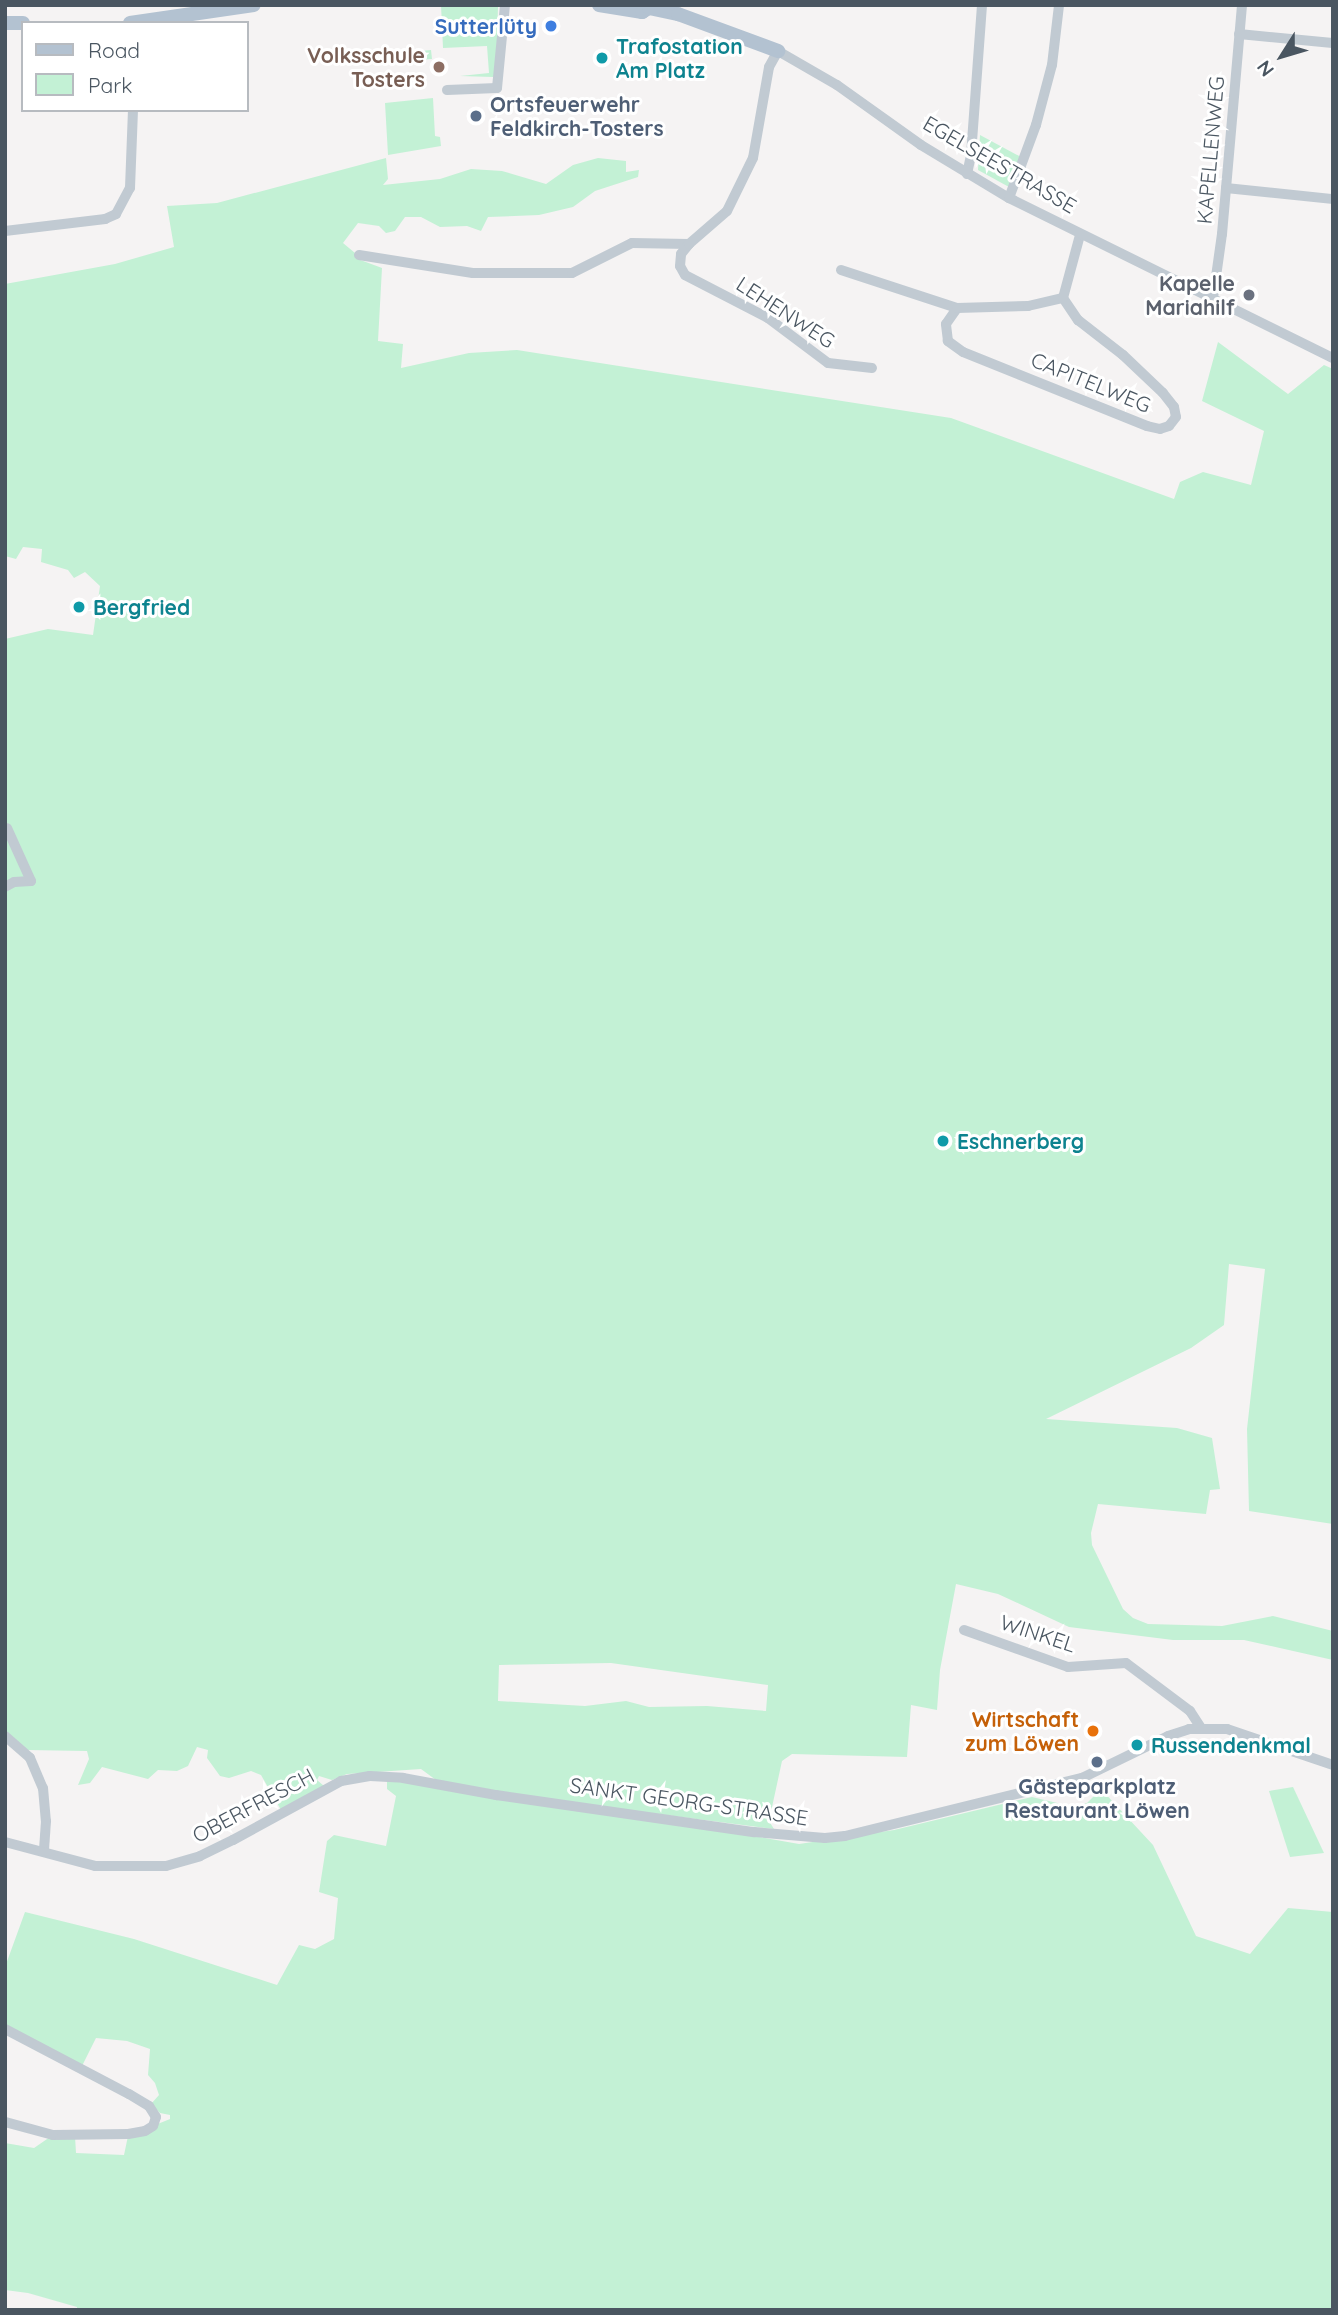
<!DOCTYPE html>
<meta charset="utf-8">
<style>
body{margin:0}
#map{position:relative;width:1338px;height:2315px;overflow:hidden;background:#f5f3f3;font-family:Quicksand,sans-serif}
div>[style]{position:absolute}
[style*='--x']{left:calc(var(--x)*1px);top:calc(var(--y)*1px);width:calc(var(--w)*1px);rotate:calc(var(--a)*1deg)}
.green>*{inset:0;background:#c3f1d5}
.minor>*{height:10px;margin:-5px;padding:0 5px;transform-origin:5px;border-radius:5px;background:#c1cad2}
.major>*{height:14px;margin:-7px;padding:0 7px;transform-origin:7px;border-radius:7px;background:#b3c2d1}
.dots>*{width:19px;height:19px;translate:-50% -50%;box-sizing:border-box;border:4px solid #fff;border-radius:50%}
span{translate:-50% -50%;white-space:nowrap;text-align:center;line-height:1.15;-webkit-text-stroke:6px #fff;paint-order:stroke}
.shop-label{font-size:21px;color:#366cbe;font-weight:700}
.right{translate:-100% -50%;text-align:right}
.culture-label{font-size:21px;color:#0d838f;font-weight:700}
.left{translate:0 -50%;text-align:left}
.education-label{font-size:21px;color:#785e54;font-weight:700}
.service-label{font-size:21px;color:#4e5e75;font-weight:700}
.street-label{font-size:21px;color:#4a5661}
.worship-label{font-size:21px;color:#5b616d;font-weight:700}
.food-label{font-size:21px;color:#c56008;font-weight:700}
.frame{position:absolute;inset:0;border:7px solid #4a5661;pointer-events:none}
.legend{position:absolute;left:21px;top:21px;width:228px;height:91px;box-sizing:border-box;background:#fff;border:2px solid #b7bbc0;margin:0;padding:9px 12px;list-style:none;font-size:21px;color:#4a5661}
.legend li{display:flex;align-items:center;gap:14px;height:35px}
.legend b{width:35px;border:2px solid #b7bbc0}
.north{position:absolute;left:1247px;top:21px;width:70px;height:70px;-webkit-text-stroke:5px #fff;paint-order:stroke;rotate:233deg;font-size:19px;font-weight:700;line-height:28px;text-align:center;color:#4a5661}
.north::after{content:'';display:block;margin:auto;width:24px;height:32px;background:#4a5661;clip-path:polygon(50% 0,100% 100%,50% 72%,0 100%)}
</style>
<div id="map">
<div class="green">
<div style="clip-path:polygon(441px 5px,498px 7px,496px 74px,493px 77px,460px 76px,489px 73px,487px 46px,443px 48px)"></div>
<div style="clip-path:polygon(431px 50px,432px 59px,389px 62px,388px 54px)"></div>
<div style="clip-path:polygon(433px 98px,435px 136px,440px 137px,441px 146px,388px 155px,385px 103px)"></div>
<div style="clip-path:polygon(980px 135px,1021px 157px,1009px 187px,978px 170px)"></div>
<div style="clip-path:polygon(evenodd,386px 158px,388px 179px,383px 185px,440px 179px,471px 169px,502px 171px,546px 184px,573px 165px,598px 158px,626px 161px,626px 172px,639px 170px,638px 177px,595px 191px,573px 207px,539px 215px,488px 217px,481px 231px,467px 226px,440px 227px,421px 217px,405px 217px,395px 231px,386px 233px,379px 226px,358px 223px,343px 243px,355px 253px,355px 258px,382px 268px,378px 341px,403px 344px,401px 368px,469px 353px,517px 350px,951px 418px,1174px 499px,1180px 482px,1203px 472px,1251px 485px,1264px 431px,1202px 401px,1218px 342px,1288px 394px,1324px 365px,1333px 369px,1333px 1524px,1249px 1511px,1247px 1429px,1265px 1269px,1229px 1264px,1224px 1325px,1191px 1348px,1046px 1419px,1177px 1428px,1212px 1438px,1220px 1489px,1210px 1490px,1206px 1514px,1098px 1504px,1091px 1533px,1092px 1545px,1123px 1609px,1133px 1618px,1148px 1624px,1222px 1626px,1273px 1616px,1333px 1631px,1333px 1660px,1244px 1640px,1173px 1640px,1069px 1627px,998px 1594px,956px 1584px,940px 1670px,937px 1710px,911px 1705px,907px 1757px,792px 1754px,782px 1761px,769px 1821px,774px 1829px,497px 1793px,436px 1780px,421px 1769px,347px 1774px,332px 1780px,319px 1776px,317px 1780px,324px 1786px,281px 1810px,261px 1775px,251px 1771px,229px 1778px,220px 1776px,207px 1758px,208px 1750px,197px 1747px,188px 1766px,177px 1771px,158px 1770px,148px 1779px,102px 1767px,90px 1783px,78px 1785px,89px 1759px,87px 1751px,27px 1750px,5px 1732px,5px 639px,48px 629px,93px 635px,100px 586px,85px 572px,74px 578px,68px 570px,41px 562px,42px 549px,23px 547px,16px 559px,5px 556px,5px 284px,115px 264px,174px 247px,167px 206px,217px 203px,386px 158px,611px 1663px,768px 1685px,766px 1711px,707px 1706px,649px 1707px,626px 1701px,585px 1706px,498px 1701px,499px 1665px,611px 1663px)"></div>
<div style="clip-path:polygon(387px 1779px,651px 1818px,799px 1844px,894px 1830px,1032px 1797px,1074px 1807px,1087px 1803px,1101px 1789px,1153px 1845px,1196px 1936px,1250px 1954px,1288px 1908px,1333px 1912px,1333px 2310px,77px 2310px,77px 2307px,28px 2293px,5px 2290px,5px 2143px,34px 2148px,50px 2137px,75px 2136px,76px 2153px,124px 2155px,128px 2136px,170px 2119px,170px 2115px,160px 2113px,151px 2104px,159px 2095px,155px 2083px,148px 2075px,150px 2049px,127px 2041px,96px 2038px,81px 2068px,5px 2027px,5px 1967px,25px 1912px,134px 1939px,277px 1985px,299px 1945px,315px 1949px,334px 1939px,338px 1898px,319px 1892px,327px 1841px,334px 1835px,386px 1846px,396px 1796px,387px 1789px)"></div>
<div style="clip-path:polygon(1293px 1787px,1324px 1853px,1290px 1857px,1269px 1791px)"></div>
</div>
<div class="minor">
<div style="--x:1239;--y:34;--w:94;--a:5.5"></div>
<div style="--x:447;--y:90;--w:50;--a:-2.3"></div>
<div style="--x:497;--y:88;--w:83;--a:-84.5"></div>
<div style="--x:967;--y:174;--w:19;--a:-78"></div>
<div style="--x:971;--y:155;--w:150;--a:-85.8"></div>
<div style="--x:1226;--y:188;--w:108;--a:5.9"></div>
<div style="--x:1009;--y:198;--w:78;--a:-69.7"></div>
<div style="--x:1036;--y:125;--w:62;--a:-75.1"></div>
<div style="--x:1052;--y:65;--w:60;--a:-83.3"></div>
<div style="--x:5;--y:231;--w:101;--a:-6.8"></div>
<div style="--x:105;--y:219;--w:12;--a:-24"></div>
<div style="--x:116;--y:214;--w:30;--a:-62"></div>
<div style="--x:130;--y:188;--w:78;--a:-87.8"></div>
<div style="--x:359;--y:255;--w:115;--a:9"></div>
<div style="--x:473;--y:273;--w:99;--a:0"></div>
<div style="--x:572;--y:273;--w:67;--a:-26.6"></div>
<div style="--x:632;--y:243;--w:57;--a:1"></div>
<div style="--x:841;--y:270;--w:122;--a:18.1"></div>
<div style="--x:1063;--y:298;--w:27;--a:56"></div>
<div style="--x:1078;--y:320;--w:57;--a:37.9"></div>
<div style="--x:1123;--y:355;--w:55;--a:43.5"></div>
<div style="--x:1163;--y:393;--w:18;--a:52"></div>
<div style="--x:1174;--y:407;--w:10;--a:79"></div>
<div style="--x:1176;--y:417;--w:11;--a:128"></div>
<div style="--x:1169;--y:426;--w:9;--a:162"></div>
<div style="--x:1160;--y:429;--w:13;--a:-167"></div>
<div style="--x:1147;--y:426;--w:198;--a:-158.1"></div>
<div style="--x:963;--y:352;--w:19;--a:-144"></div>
<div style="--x:948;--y:341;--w:17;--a:-97"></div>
<div style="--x:946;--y:324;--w:19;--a:-55"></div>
<div style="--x:957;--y:308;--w:71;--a:-1.6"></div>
<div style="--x:1028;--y:306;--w:36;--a:-13"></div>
<div style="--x:1063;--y:298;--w:65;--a:-74.9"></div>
<div style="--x:1213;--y:298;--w:65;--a:-82"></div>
<div style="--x:1222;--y:234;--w:230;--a:-85"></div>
<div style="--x:872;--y:368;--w:44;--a:-173.5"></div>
<div style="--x:828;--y:363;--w:75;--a:-143.1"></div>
<div style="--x:768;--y:318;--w:93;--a:-152.6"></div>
<div style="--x:685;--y:275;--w:10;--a:-119"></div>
<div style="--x:680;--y:266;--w:12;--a:-85"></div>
<div style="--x:681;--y:254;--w:13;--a:-51"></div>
<div style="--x:689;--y:244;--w:50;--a:-41"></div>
<div style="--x:727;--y:211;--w:59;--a:-63.9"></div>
<div style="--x:753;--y:158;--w:92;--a:-80"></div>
<div style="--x:769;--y:67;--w:18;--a:-61"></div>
<div style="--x:778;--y:51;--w:68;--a:30"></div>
<div style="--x:837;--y:85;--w:103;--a:35.5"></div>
<div style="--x:921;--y:145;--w:103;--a:31.1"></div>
<div style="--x:1009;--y:198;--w:361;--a:26.3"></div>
<div style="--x:5;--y:887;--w:10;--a:-29"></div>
<div style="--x:14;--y:882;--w:17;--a:-3"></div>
<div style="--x:31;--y:881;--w:58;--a:-114.4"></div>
<div style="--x:964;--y:1630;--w:110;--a:19.6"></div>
<div style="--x:1068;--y:1667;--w:58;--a:-3.9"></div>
<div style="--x:1126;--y:1663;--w:80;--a:36.9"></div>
<div style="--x:1190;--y:1711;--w:20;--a:57"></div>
<div style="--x:5;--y:1736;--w:33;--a:41"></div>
<div style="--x:30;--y:1758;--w:33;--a:67"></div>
<div style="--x:43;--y:1788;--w:33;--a:85"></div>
<div style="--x:46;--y:1821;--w:30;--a:94"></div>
<div style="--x:5;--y:1842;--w:93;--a:14.9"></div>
<div style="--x:95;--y:1866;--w:71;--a:0"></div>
<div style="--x:166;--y:1866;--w:35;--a:-16"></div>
<div style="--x:200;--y:1856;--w:37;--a:-26"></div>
<div style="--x:233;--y:1840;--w:123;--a:-28.6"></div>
<div style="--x:341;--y:1781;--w:29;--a:-10"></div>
<div style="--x:370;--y:1776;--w:33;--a:3"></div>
<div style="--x:403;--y:1778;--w:95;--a:10.4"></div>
<div style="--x:496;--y:1795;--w:261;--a:8.2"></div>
<div style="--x:754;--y:1832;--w:71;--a:4.8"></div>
<div style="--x:825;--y:1838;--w:20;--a:-6"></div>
<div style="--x:845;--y:1836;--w:244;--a:-13.8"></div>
<div style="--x:1082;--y:1778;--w:96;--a:-26"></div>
<div style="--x:1168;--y:1736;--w:22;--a:-18"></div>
<div style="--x:1189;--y:1729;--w:38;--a:0"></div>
<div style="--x:1227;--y:1729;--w:112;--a:18.8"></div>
<div style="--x:5;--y:2029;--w:140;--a:27.7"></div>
<div style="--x:129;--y:2094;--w:23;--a:31"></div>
<div style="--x:149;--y:2106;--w:13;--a:58"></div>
<div style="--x:156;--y:2117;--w:9;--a:108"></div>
<div style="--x:153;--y:2126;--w:9;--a:148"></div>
<div style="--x:145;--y:2131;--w:17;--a:170"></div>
<div style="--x:128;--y:2134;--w:75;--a:179.2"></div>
<div style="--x:53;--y:2135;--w:50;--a:-164.8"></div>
</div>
<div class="major">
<div style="--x:599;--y:5;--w:44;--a:9.2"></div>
<div style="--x:642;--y:12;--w:8;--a:-30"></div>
<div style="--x:649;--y:8;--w:30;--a:12"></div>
<div style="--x:678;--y:14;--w:107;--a:20.3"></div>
<div style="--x:5;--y:23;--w:18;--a:0"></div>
<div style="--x:130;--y:23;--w:125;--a:-8.3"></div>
</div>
<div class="dots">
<div style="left:551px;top:26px;background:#3f7fe0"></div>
<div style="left:602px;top:58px;background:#0f9aa8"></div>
<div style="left:439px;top:67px;background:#8d6e63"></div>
<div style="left:476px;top:116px;background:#5c6f8a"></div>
<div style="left:1249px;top:295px;background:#6b7280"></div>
<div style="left:79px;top:607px;background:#0f9aa8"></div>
<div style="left:943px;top:1141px;background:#0f9aa8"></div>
<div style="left:1093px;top:1731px;background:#e8710a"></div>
<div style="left:1137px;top:1745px;background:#0f9aa8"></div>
<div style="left:1097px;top:1762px;background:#5c6f8a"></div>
</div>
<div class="shop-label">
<span class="right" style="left:537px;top:26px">Sutterlüty</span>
</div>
<div class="culture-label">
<span class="left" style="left:616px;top:58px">Trafostation<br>Am Platz</span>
<span class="left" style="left:93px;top:607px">Bergfried</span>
<span class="left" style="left:957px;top:1141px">Eschnerberg</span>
<span class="left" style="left:1151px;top:1745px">Russendenkmal</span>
</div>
<div class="education-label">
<span class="right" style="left:425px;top:67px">Volksschule<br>Tosters</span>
</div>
<div class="service-label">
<span class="left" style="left:490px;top:116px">Ortsfeuerwehr<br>Feldkirch-Tosters</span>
<span style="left:1097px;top:1798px">Gästeparkplatz<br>Restaurant Löwen</span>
</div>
<div class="street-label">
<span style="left:1210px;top:150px;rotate:-85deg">KAPELLENWEG</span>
<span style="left:1000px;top:164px;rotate:30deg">EGELSEESTRASSE</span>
<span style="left:786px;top:312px;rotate:33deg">LEHENWEG</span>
<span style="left:1091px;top:382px;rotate:22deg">CAPITELWEG</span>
<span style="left:1038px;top:1633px;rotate:18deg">WINKEL</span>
<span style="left:689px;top:1801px;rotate:8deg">SANKT GEORG-STRASSE</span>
<span style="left:253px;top:1805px;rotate:-28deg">OBERFRESCH</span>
</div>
<div class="worship-label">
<span class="right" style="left:1235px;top:295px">Kapelle<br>Mariahilf</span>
</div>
<div class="food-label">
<span class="right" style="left:1079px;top:1731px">Wirtschaft<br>zum Löwen</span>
</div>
<div class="frame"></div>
<ul class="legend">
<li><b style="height:9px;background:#b3c2d1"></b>Road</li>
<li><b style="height:19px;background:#c3f1d5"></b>Park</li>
</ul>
<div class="north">N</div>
</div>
